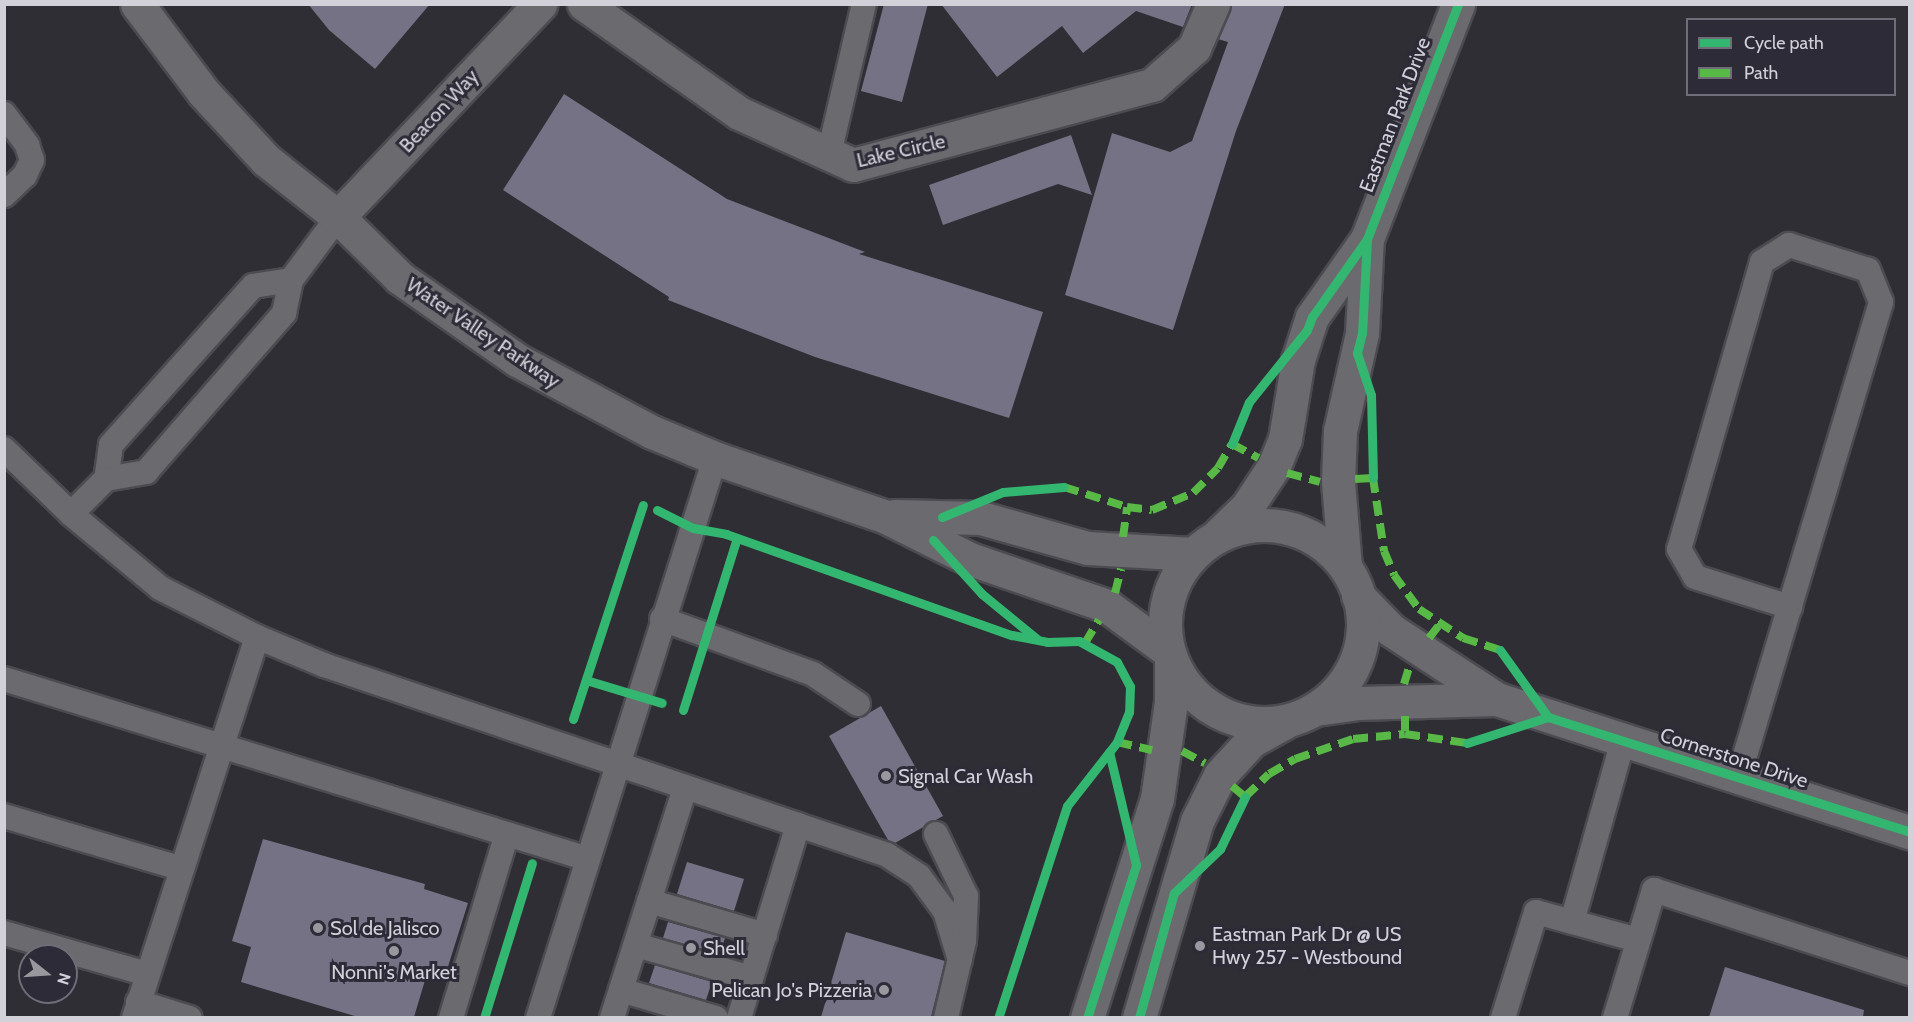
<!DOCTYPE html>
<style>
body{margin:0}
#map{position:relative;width:1914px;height:1022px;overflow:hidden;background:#2e2e34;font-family:Cabin,sans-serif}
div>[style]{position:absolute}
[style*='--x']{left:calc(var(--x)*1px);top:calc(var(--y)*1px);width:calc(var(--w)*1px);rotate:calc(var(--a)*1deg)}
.building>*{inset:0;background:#747284}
.roads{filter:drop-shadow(2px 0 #4b4b51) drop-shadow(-2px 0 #4b4b51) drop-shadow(0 2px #4b4b51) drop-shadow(0 -2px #4b4b51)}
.lane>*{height:24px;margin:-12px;padding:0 12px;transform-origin:12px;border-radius:12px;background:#6a6a6f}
.street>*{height:33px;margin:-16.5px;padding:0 16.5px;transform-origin:16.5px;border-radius:16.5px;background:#6a6a6f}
.secondary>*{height:33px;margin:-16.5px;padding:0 16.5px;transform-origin:16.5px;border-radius:16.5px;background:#6a6a6f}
.secondary>.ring{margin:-16.5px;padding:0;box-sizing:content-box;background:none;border:33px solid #6a6a6f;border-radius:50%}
.quiet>*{height:8px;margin-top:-4px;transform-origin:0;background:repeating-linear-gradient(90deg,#58b947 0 15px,transparent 0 23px)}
.cycleway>*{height:9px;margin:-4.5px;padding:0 4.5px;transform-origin:4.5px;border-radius:4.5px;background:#33b770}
.dots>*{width:16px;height:16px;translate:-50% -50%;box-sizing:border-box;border:3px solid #2c2b37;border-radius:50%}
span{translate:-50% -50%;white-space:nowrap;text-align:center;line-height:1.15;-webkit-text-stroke:6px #2c2b37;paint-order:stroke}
.street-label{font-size:20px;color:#d2d1d9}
.poi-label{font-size:20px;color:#d2d1d9}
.left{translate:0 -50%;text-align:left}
.right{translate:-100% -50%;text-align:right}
.frame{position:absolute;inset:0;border:6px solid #d2d1d9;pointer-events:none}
.legend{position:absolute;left:1686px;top:18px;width:210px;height:78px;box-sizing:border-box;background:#2c2b37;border:2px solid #6e6d78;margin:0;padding:8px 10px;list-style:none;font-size:18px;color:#d2d1d9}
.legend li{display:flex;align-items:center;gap:12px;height:30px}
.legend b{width:30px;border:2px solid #6e6d78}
.north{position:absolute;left:18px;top:944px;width:60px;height:60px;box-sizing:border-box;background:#2c2b37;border:2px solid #6e6d78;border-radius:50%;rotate:107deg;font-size:16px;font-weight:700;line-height:24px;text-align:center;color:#d2d1d9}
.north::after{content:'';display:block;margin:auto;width:21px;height:27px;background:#99989f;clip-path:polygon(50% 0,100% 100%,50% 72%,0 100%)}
</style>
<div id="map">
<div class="building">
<div style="clip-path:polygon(308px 4px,430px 4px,375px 69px,329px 30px)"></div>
<div style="clip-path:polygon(884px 4px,928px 4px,902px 102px,861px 91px)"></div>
<div style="clip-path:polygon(941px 4px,1192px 4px,1183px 27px,1136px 11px,1083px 53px,1062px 26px,997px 77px)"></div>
<div style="clip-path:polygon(1231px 4px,1285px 4px,1236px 131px,1173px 330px,1065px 295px,1112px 133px,1170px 152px,1192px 141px,1228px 42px,1218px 39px)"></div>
<div style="clip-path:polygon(564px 94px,727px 199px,865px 252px,859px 254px,1043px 312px,1009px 418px,815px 357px,668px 300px,669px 297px,503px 190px)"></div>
<div style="clip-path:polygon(1071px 135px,1092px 195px,1058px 184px,943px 225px,929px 185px)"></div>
<div style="clip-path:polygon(881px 706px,943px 816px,895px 843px,888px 840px,829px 736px)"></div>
<div style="clip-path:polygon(263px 839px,425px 884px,424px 889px,468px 903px,446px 973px,429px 967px,414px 1017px,358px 1017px,241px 982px,251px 947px,232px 941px)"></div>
<div style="clip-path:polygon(687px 862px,744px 879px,734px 911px,677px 894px)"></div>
<div style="clip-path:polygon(668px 922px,725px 938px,720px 954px,663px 938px)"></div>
<div style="clip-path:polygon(846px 932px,945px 961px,931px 1017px,821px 1017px)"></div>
<div style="clip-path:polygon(655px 965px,712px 982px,706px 1000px,649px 983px)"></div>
<div style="clip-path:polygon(1725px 967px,1864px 1010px,1863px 1017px,1709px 1017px)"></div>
</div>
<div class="roads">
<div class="lane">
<div style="--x:4;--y:114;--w:39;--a:53"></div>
<div style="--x:27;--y:145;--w:16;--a:72"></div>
<div style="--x:32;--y:160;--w:17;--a:115"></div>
<div style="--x:25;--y:175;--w:29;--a:136"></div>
<div style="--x:829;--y:154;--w:154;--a:-76.9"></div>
<div style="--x:291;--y:280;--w:38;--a:171"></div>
<div style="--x:253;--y:286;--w:213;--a:131.8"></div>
<div style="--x:111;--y:445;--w:34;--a:98"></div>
<div style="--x:106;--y:479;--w:41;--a:-9.9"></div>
<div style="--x:146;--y:472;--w:211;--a:-49"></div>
<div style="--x:284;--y:313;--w:34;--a:-78"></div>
<div style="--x:291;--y:280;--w:79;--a:-53.3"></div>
<div style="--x:4;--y:449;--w:93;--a:44.1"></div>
<div style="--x:71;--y:514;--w:116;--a:39.7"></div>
<div style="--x:160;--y:588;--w:109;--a:26.8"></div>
<div style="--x:257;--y:637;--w:73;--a:22.7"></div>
<div style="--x:324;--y:665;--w:500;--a:18.65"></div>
<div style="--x:798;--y:825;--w:202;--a:107"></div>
<div style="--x:71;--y:514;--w:49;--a:-45"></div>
<div style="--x:662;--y:619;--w:161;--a:20"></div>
<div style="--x:813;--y:674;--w:54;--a:33.7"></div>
<div style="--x:4;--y:679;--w:611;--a:17.13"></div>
<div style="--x:1738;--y:779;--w:498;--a:-73.3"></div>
<div style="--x:1881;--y:302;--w:35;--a:-112"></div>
<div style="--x:1868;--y:270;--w:83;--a:-162.4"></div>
<div style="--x:1789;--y:245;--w:32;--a:148"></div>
<div style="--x:1762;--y:262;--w:299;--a:106.1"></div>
<div style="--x:1679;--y:549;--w:32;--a:60"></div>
<div style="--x:1695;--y:577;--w:100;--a:17.5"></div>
<div style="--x:4;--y:816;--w:183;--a:16.5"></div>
<div style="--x:798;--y:825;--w:94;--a:18.6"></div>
<div style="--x:887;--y:855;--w:38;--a:33"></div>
<div style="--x:919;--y:876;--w:44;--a:53.4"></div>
<div style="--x:945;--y:911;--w:51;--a:73"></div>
<div style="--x:936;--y:834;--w:69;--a:64.2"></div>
<div style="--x:966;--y:896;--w:45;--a:92.5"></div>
<div style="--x:964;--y:941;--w:79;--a:103.2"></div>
<div style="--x:649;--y:901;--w:121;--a:16.3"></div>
<div style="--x:1572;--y:922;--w:188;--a:-74.3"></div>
<div style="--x:4;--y:933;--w:149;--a:16"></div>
<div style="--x:636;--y:945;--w:120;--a:16"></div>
<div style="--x:621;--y:990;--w:99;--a:16.4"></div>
<div style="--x:138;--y:1002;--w:54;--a:17.1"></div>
<div style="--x:134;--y:1018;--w:400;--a:-72.1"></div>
<div style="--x:451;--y:1018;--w:192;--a:-73.1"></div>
<div style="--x:538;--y:1018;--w:587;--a:-72.46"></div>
<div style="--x:612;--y:1018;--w:241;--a:-72.4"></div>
<div style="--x:1503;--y:1018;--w:111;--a:-72.7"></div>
<div style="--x:1536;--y:912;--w:106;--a:15.4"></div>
<div style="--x:1615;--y:1018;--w:134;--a:-73.1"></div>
<div style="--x:1654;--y:890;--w:269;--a:18"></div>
</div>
<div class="street">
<div style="--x:137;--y:4;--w:110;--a:53.1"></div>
<div style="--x:203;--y:92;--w:93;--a:47.2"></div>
<div style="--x:266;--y:160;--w:92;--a:38.4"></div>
<div style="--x:338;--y:217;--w:87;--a:44.5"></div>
<div style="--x:400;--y:278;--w:143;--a:35"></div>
<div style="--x:517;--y:360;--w:153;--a:28.1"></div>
<div style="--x:652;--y:432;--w:74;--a:22.4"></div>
<div style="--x:720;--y:460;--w:173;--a:18.9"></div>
<div style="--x:884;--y:516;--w:96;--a:26.6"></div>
<div style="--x:970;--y:559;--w:145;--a:18.9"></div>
<div style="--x:1107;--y:606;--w:74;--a:36.3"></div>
<div style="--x:584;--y:4;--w:189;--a:35.1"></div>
<div style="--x:739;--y:113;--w:125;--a:24.5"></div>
<div style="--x:853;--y:165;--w:310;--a:-15"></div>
<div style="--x:1152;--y:85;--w:56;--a:-41.4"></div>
<div style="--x:1194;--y:48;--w:48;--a:-66.6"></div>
<div style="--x:338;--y:217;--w:294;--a:-46.5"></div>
<div style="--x:895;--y:516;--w:86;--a:1.3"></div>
<div style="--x:981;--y:518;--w:111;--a:15.7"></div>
<div style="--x:1088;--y:548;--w:105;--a:3.3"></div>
<div style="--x:1358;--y:596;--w:47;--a:45.9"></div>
<div style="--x:1391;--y:630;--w:126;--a:33.1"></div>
<div style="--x:1497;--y:699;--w:434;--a:17.9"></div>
<div style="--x:1316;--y:709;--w:41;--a:-8.3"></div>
<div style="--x:1357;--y:703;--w:140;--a:-1.6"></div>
</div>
<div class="secondary">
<div class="ring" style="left:1165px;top:525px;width:165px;height:165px"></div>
<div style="--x:1219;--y:534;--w:39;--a:-44"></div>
<div style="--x:1247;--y:507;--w:49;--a:-56.6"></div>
<div style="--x:1274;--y:466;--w:29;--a:-68"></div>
<div style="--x:1285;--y:439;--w:80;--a:-80.7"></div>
<div style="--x:1298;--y:360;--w:45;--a:-72"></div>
<div style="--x:1312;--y:317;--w:95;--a:-54.8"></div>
<div style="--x:1367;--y:239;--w:252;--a:-68.8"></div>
<div style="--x:1345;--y:567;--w:86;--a:-94.7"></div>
<div style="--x:1338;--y:481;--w:50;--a:-87.7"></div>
<div style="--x:1340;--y:431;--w:100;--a:-77.3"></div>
<div style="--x:1362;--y:333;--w:94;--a:-87"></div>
<div style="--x:1087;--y:1018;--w:230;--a:-72.3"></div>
<div style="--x:1157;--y:799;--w:98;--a:-81.8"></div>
<div style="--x:1171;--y:702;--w:40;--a:-90"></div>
<div style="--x:1139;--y:1018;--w:205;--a:-73.6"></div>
<div style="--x:1197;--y:821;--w:51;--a:-63.4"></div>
<div style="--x:1220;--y:775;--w:46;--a:-47.6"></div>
<div style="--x:1251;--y:741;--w:38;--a:-29"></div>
</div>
</div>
<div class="quiet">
<div style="--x:1287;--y:473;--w:34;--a:15"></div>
<div style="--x:1355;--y:479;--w:18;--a:-3"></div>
<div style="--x:1373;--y:478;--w:74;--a:81.4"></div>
<div style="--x:1384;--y:551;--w:26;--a:67"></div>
<div style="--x:1394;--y:575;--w:42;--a:53.7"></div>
<div style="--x:1419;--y:609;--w:53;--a:33.4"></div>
<div style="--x:1463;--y:638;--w:39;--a:18"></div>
<div style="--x:1064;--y:487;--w:66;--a:17.6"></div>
<div style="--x:1127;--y:507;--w:25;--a:7"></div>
<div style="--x:1152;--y:510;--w:44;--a:-22.5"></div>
<div style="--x:1193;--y:493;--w:35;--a:-45"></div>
<div style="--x:1218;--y:468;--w:28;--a:-60"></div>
<div style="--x:1232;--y:444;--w:30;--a:28"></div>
<div style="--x:1123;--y:537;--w:30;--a:-82"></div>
<div style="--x:1115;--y:593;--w:25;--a:-76"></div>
<div style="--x:1429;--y:638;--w:16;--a:-52"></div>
<div style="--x:1085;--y:643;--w:27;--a:-59"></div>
<div style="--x:1404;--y:684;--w:21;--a:-73"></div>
<div style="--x:1405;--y:716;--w:18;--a:90"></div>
<div style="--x:1117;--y:742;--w:36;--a:13"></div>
<div style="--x:1182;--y:751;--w:26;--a:28"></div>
<div style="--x:1232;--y:786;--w:17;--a:40"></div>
<div style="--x:1245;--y:797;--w:33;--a:-44"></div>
<div style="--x:1269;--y:774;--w:30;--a:-30"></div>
<div style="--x:1295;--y:759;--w:61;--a:-19"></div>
<div style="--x:1353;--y:739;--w:52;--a:-5.5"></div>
<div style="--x:1405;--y:734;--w:63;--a:8.3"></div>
</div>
<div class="cycleway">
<div style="--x:1367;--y:239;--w:94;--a:93"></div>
<div style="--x:1362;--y:333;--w:21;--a:104"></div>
<div style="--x:1357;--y:353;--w:44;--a:71.6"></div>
<div style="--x:1371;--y:395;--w:83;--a:88.6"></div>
<div style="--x:1232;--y:444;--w:45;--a:-68"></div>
<div style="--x:1249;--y:402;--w:92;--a:-51.1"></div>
<div style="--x:1307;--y:330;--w:14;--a:-69"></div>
<div style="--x:1312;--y:317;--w:95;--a:-54.8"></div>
<div style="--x:1367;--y:239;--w:252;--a:-68.8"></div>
<div style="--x:657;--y:510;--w:40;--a:26.6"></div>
<div style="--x:693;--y:528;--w:34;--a:10"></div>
<div style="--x:726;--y:534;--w:303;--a:19.5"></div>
<div style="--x:1012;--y:635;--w:36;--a:11"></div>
<div style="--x:1047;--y:642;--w:32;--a:-2"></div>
<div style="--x:1079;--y:641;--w:43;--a:28.9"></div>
<div style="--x:1117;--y:662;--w:27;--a:62"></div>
<div style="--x:1130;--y:686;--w:26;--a:92"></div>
<div style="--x:1129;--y:712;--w:32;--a:112"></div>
<div style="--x:1117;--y:742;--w:81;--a:128"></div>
<div style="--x:1067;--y:806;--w:223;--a:108"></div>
<div style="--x:942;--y:517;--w:66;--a:-22.3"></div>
<div style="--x:1003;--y:492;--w:61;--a:-4.7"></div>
<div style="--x:933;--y:540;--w:73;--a:47.8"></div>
<div style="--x:982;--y:594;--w:71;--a:39.3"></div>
<div style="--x:1500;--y:650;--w:82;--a:54.4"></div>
<div style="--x:586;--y:680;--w:79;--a:16.8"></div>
<div style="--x:683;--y:710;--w:180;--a:-72.6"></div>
<div style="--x:1548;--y:717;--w:380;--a:17.6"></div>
<div style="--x:573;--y:719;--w:225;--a:-71.9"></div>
<div style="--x:1467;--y:743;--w:85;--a:-17.8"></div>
<div style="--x:484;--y:1018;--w:162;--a:-72.8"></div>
<div style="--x:1087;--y:1018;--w:161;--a:-72.2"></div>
<div style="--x:1136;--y:865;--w:116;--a:-103.4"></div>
<div style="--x:1139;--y:1018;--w:130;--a:-74.4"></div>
<div style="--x:1174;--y:893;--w:64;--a:-43.7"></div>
<div style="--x:1220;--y:849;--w:58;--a:-64.3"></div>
</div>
<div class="dots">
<div style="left:886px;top:776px;background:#99989f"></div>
<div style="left:318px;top:928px;background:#99989f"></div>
<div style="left:1200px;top:946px;background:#99989f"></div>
<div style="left:691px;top:948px;background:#99989f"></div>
<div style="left:394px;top:951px;background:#99989f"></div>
<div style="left:884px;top:990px;background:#99989f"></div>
</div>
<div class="street-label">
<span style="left:439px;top:111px;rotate:-47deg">Beacon Way</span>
<span style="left:1395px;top:115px;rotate:-69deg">Eastman Park Drive</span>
<span style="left:901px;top:151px;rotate:-13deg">Lake Circle</span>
<span style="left:483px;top:333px;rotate:34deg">Water Valley Parkway</span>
<span style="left:1734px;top:758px;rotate:18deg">Cornerstone Drive</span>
</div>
<div class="poi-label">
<span class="left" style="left:898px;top:776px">Signal Car Wash</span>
<span class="left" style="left:330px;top:928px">Sol de Jalisco</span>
<span class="left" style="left:1212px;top:946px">Eastman Park Dr @ US<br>Hwy 257 - Westbound</span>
<span class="left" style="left:703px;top:948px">Shell</span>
<span style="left:394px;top:972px">Nonni's Market</span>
<span class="right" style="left:872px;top:990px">Pelican Jo's Pizzeria</span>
</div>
<div class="frame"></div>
<ul class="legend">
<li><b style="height:8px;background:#33b770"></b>Cycle path</li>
<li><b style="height:8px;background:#58b947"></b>Path</li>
</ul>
<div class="north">N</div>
</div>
